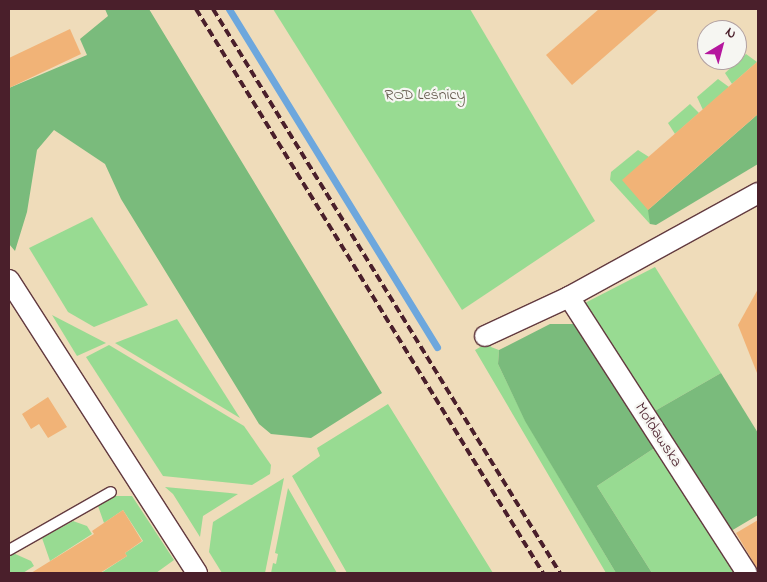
<!DOCTYPE html>
<meta charset="utf-8">
<style>
body{margin:0}
#map{position:relative;width:767px;height:582px;overflow:hidden;background:#efdcba;font-family:"Indie Flower",sans-serif}
div>[style]{position:absolute}
[style*='--x']{left:calc(var(--x)*1px);top:calc(var(--y)*1px);width:calc(var(--w)*1px);rotate:calc(var(--a)*1deg)}
.green>*{inset:0;background:#98db92}
.forest>*{inset:0;background:#7abb7c}
.stream>*{height:7px;margin:-3.5px;padding:0 3.5px;transform-origin:3.5px;border-radius:3.5px;background:#6da7dd}
.building>*{inset:0;background:#f1b377}
.roads{filter:drop-shadow(1px 0 #633b40) drop-shadow(-1px 0 #633b40) drop-shadow(0 1px #633b40) drop-shadow(0 -1px #633b40)}
.lane>*{height:10px;margin:-5px;padding:0 5px;transform-origin:5px;border-radius:5px;background:#fff}
.street>*{height:20px;margin:-10px;padding:0 10px;transform-origin:10px;border-radius:10px;background:#fff}
.rail>*{height:4px;margin-top:-2px;transform-origin:0;background:repeating-linear-gradient(90deg,#4a1f2b 0 8px,transparent 0 12px)}
span{translate:-50% -50%;white-space:nowrap;text-align:center;line-height:1.15;-webkit-text-stroke:4.5px #f6f6f2;paint-order:stroke}
.park-label{font-size:16px;color:#61574a}
.street-label{font-size:16px;color:#4a1f2b}
.frame{position:absolute;inset:0;border:10px solid #4a1f2b;pointer-events:none}
.north{position:absolute;left:697px;top:20px;width:50px;height:50px;box-sizing:border-box;background:#f6f6f2;border:1px solid #b1a0a2;border-radius:50%;rotate:37deg;font-size:14px;font-weight:700;line-height:20px;text-align:center;color:#4a1f2b}
.north::after{content:'';display:block;margin:auto;width:18px;height:22px;background:#b5179e;clip-path:polygon(50% 0,100% 100%,50% 72%,0 100%)}
</style>
<div id="map">
<div class="green">
<div style="clip-path:polygon(273px 9px,470px 9px,595px 221px,462px 310px)"></div>
<div style="clip-path:polygon(746px 54px,757px 62px,732px 84px,725px 73px)"></div>
<div style="clip-path:polygon(718px 79px,729px 87px,703px 110px,697px 97px)"></div>
<div style="clip-path:polygon(690px 104px,699px 113px,675px 134px,668px 123px)"></div>
<div style="clip-path:polygon(638px 150px,649px 157px,650px 224px,610px 180px,611px 172px)"></div>
<div style="clip-path:polygon(92px 217px,148px 305px,94px 327px,68px 312px,29px 248px)"></div>
<div style="clip-path:polygon(655px 267px,721px 373px,653px 412px,583px 304px)"></div>
<div style="clip-path:polygon(52px 315px,106px 343px,77px 356px)"></div>
<div style="clip-path:polygon(177px 319px,240px 418px,115px 343px)"></div>
<div style="clip-path:polygon(489px 342px,491px 347px,499px 350px,498px 364px,525px 420px,616px 573px,606px 573px,475px 350px)"></div>
<div style="clip-path:polygon(109px 345px,244px 426px,271px 465px,270px 474px,252px 485px,163px 476px,86px 357px)"></div>
<div style="clip-path:polygon(388px 404px,493px 573px,347px 573px,292px 476px,320px 456px,317px 448px)"></div>
<div style="clip-path:polygon(656px 447px,737px 573px,652px 573px,597px 486px)"></div>
<div style="clip-path:polygon(284px 478px,265px 573px,222px 573px,209px 552px,213px 522px)"></div>
<div style="clip-path:polygon(165px 487px,230px 493px,238px 494px,203px 516px,200px 537px,173px 494px)"></div>
<div style="clip-path:polygon(288px 488px,337px 573px,271px 573px,273px 563px,276px 564px,278px 554px,275px 553px)"></div>
<div style="clip-path:polygon(115px 496px,132px 496px,174px 560px,156px 573px,101px 573px,127px 556px,125px 553px,143px 541px,123px 510px,104px 523px,98px 506px)"></div>
<div style="clip-path:polygon(73px 521px,87px 526px,92px 534px,50px 561px,42px 538px)"></div>
<div style="clip-path:polygon(13px 553px,31px 561px,34px 566px,23px 573px,9px 573px,9px 555px)"></div>
</div>
<div class="forest">
<div style="clip-path:polygon(105px 9px,149px 9px,382px 393px,311px 438px,271px 434px,259px 424px,121px 199px,105px 164px,54px 130px,37px 150px,27px 212px,15px 251px,9px 244px,9px 88px,87px 55px,80px 39px,108px 16px)"></div>
<div style="clip-path:polygon(758px 114px,758px 164px,656px 225px,650px 224px,648px 210px)"></div>
<div style="clip-path:polygon(550px 324px,576px 324px,656px 447px,597px 486px,652px 573px,616px 573px,525px 421px,498px 364px,499px 350px)"></div>
<div style="clip-path:polygon(721px 373px,758px 433px,758px 515px,731px 531px,653px 412px)"></div>
</div>
<div class="stream">
<div style="--x:229;--y:9;--w:397;--a:58.4"></div>
</div>
<div class="building">
<div style="clip-path:polygon(599px 9px,659px 9px,572px 85px,546px 55px)"></div>
<div style="clip-path:polygon(70px 29px,81px 54px,9px 88px,9px 58px)"></div>
<div style="clip-path:polygon(758px 61px,758px 114px,648px 210px,622px 180px)"></div>
<div style="clip-path:polygon(758px 289px,758px 373px,757px 373px,738px 325px)"></div>
<div style="clip-path:polygon(48px 397px,67px 427px,48px 438px,39px 424px,31px 429px,22px 414px)"></div>
<div style="clip-path:polygon(123px 510px,142px 541px,125px 553px,127px 556px,100px 573px,31px 573px,94px 534px,92px 531px)"></div>
<div style="clip-path:polygon(758px 520px,758px 570px,736px 533px)"></div>
</div>
<div class="roads">
<div class="lane">
<div style="--x:9;--y:550;--w:117;--a:-29.6"></div>
</div>
<div class="street">
<div style="--x:9;--y:280;--w:348;--a:57.3"></div>
<div style="--x:569;--y:297;--w:328;--a:57.2"></div>
<div style="--x:485;--y:336;--w:93;--a:-24.9"></div>
<div style="--x:569;--y:297;--w:216;--a:-28.8"></div>
</div>
</div>
<div class="rail">
<div style="--x:196;--y:9;--w:662;--a:58.4"></div>
<div style="--x:213;--y:9;--w:662;--a:58.4"></div>
</div>
<div class="park-label">
<span style="left:425px;top:95px">ROD Leśnicy</span>
</div>
<div class="street-label">
<span style="left:658px;top:435px;rotate:57deg">Mołdawska</span>
</div>
<div class="frame"></div>
<div class="north">N</div>
</div>
